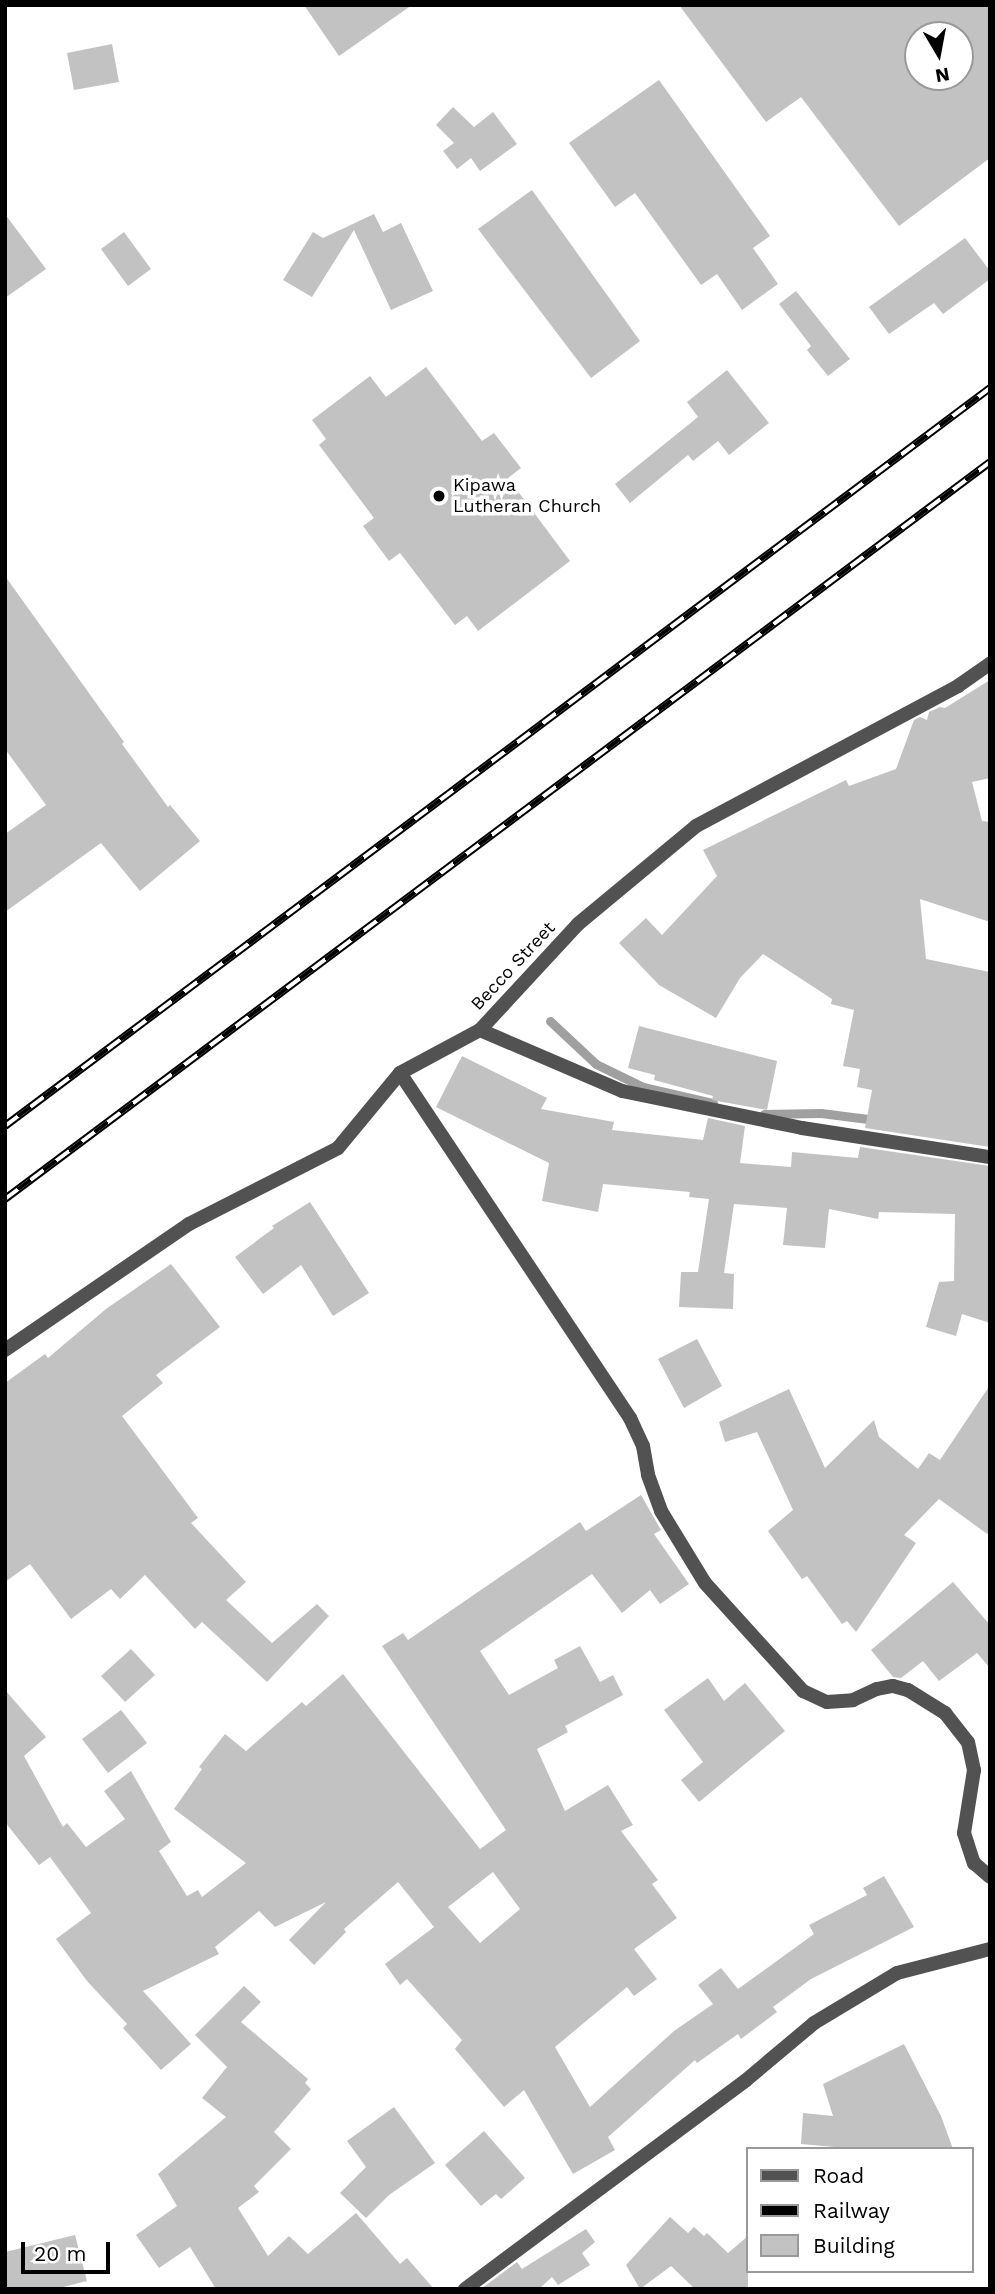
<!DOCTYPE html>
<style>
body{margin:0}
#map{position:relative;width:995px;height:2294px;overflow:hidden;background:#fff;font-family:"Work Sans",sans-serif}
div>[style]{position:absolute}
[style*='--x']{left:calc(var(--x)*1px);top:calc(var(--y)*1px);width:calc(var(--w)*1px);rotate:calc(var(--a)*1deg)}
.stream>*{height:9px;margin:-4.5px;padding:0 4.5px;transform-origin:4.5px;border-radius:4.5px;background:#a0a0a0}
.building>*{inset:0;background:#c2c2c2}
.minor>*{height:14px;margin:-7px;padding:0 7px;transform-origin:7px;border-radius:7px;background:#525252}
.tertiary>*{height:14px;margin:-7px;padding:0 7px;transform-origin:7px;border-radius:7px;background:#525252}
.rail>*{height:8px;margin-top:-4px;transform-origin:0;background:repeating-linear-gradient(90deg,#fff 0 16px,#000 0 32px);box-sizing:border-box;border-block:2px solid #000}
.dots>*{width:19px;height:19px;translate:-50% -50%;box-sizing:border-box;border:4px solid #fff;border-radius:50%}
span{translate:-50% -50%;white-space:nowrap;text-align:center;line-height:1.15;-webkit-text-stroke:7px #fff;paint-order:stroke}
.poi-label{font-size:18px;color:#000}
.left{translate:0 -50%;text-align:left}
.street-label{font-size:18px;color:#000}
.frame{position:absolute;inset:0;border:7px solid #000;pointer-events:none}
.legend{position:absolute;left:746px;top:2147px;width:228px;height:126px;box-sizing:border-box;background:#fff;border:2px solid #999;margin:0;padding:9px 12px;list-style:none;font-size:21px;color:#000}
.legend li{display:flex;align-items:center;gap:14px;height:35px}
.legend b{width:35px;border:2px solid #999}
.north{position:absolute;left:904px;top:21px;width:70px;height:70px;box-sizing:border-box;background:#fff;border:2px solid #999;border-radius:50%;rotate:170deg;font-size:19px;font-weight:700;line-height:28px;text-align:center;color:#000}
.north::after{content:'';display:block;margin:auto;width:24px;height:32px;background:#000;clip-path:polygon(50% 0,100% 100%,50% 72%,0 100%)}
.scale{position:absolute;left:21px;top:2242px;width:89px;height:32px;box-sizing:border-box;border:4px solid #000;border-top:0;padding-left:9px;font-size:21px;line-height:24px;white-space:nowrap;color:#000;-webkit-text-stroke:5px #fff;paint-order:stroke}
</style>
<div id="map">
<div class="stream">
<div style="--x:550;--y:1021;--w:63;--a:43.1"></div>
<div style="--x:596;--y:1064;--w:52;--a:26.1"></div>
<div style="--x:643;--y:1087;--w:72;--a:12.9"></div>
<div style="--x:764;--y:1114;--w:57;--a:-1"></div>
<div style="--x:821;--y:1113;--w:55;--a:7.3"></div>
</div>
<div class="building">
<div style="clip-path:polygon(304px 5px,412px 5px,339px 56px)"></div>
<div style="clip-path:polygon(evenodd,679px 5px,990px 5px,990px 158px,899px 226px,801px 97px,766px 122px,679px 5px,918px 35px,960px 35px,960px 77px,918px 77px,918px 35px)"></div>
<div style="clip-path:polygon(112px 44px,119px 82px,74px 90px,67px 53px)"></div>
<div style="clip-path:polygon(659px 80px,770px 236px,753px 248px,778px 284px,742px 310px,717px 274px,701px 285px,635px 193px,615px 207px,569px 143px)"></div>
<div style="clip-path:polygon(453px 107px,474px 127px,493px 112px,517px 144px,480px 171px,471px 158px,457px 169px,443px 151px,454px 143px,436px 125px)"></div>
<div style="clip-path:polygon(532px 190px,640px 341px,591px 378px,478px 229px)"></div>
<div style="clip-path:polygon(5px 214px,46px 269px,5px 298px)"></div>
<div style="clip-path:polygon(374px 214px,383px 232px,401px 223px,433px 291px,391px 310px,354px 230px,312px 297px,283px 280px,313px 232px,323px 238px)"></div>
<div style="clip-path:polygon(124px 232px,151px 269px,128px 286px,101px 249px)"></div>
<div style="clip-path:polygon(965px 238px,990px 271px,990px 279px,943px 314px,934px 303px,889px 334px,869px 307px)"></div>
<div style="clip-path:polygon(796px 291px,850px 359px,828px 376px,807px 350px,811px 346px,779px 304px)"></div>
<div style="clip-path:polygon(426px 367px,482px 441px,494px 433px,521px 468px,508px 478px,570px 561px,478px 631px,467px 616px,455px 625px,400px 553px,389px 561px,363px 526px,374px 518px,319px 445px,326px 439px,312px 420px,370px 376px,386px 397px)"></div>
<div style="clip-path:polygon(727px 370px,769px 423px,729px 455px,718px 441px,693px 461px,688px 455px,630px 503px,615px 484px,698px 417px,687px 402px)"></div>
<div style="clip-path:polygon(5px 576px,124px 742px,122px 744px,168px 807px,170px 805px,200px 841px,140px 891px,101px 843px,5px 912px,5px 834px,46px 805px,5px 749px)"></div>
<div style="clip-path:polygon(990px 680px,990px 778px,972px 782px,982px 821px,990px 822px,990px 922px,920px 899px,926px 959px,990px 972px,990px 1147px,865px 1128px,872px 1090px,857px 1087px,860px 1069px,843px 1066px,854px 1010px,831px 1004px,832px 999px,763px 954px,740px 978px,716px 1018px,659px 985px,619px 943px,646px 918px,662px 935px,717px 876px,703px 850px,846px 780px,849px 786px,896px 769px,914px 720px,920px 717px,927px 720px,929px 712px,940px 707px,945px 708px)"></div>
<div style="clip-path:polygon(639px 1026px,777px 1061px,767px 1110px,712px 1100px,713px 1096px,654px 1080px,655px 1075px,628px 1068px)"></div>
<div style="clip-path:polygon(462px 1056px,547px 1098px,541px 1109px,614px 1122px,612px 1130px,703px 1140px,708px 1118px,745px 1126px,740px 1163px,791px 1167px,792px 1152px,858px 1158px,860px 1147px,990px 1166px,990px 1323px,962px 1314px,956px 1336px,926px 1327px,939px 1282px,954px 1281px,955px 1214px,879px 1212px,878px 1219px,829px 1209px,825px 1248px,783px 1245px,787px 1208px,734px 1204px,724px 1273px,734px 1274px,733px 1309px,679px 1307px,681px 1272px,698px 1272px,709px 1199px,689px 1197px,690px 1192px,603px 1184px,598px 1212px,542px 1201px,549px 1163px,436px 1107px)"></div>
<div style="clip-path:polygon(310px 1202px,369px 1293px,333px 1316px,301px 1265px,263px 1294px,235px 1257px,274px 1228px,272px 1226px)"></div>
<div style="clip-path:polygon(171px 1264px,220px 1327px,156px 1375px,163px 1383px,122px 1416px,198px 1518px,191px 1523px,246px 1582px,226px 1600px,272px 1643px,317px 1604px,329px 1616px,267px 1682px,202px 1622px,195px 1629px,145px 1575px,120px 1599px,111px 1589px,71px 1619px,30px 1564px,5px 1582px,5px 1383px,45px 1354px,48px 1358px,106px 1309px)"></div>
<div style="clip-path:polygon(697px 1339px,722px 1386px,684px 1408px,658px 1359px)"></div>
<div style="clip-path:polygon(990px 1385px,990px 1536px,939px 1499px,904px 1535px,916px 1543px,856px 1632px,847px 1621px,842px 1624px,807px 1576px,802px 1579px,768px 1531px,793px 1510px,757px 1432px,725px 1442px,719px 1422px,789px 1389px,825px 1468px,874px 1420px,879px 1437px,918px 1469px,929px 1453px,940px 1460px)"></div>
<div style="clip-path:polygon(evenodd,641px 1495px,661px 1530px,654px 1534px,689px 1584px,660px 1604px,650px 1590px,622px 1613px,592px 1574px,480px 1651px,509px 1695px,558px 1668px,554px 1660px,580px 1646px,600px 1682px,613px 1675px,623px 1695px,565px 1726px,568px 1732px,537px 1749px,565px 1811px,608px 1785px,633px 1825px,621px 1831px,658px 1880px,652px 1884px,677px 1918px,634px 1949px,657px 1979px,634px 1996px,627px 1987px,555px 2047px,590px 2107px,674px 2031px,713px 2004px,698px 1985px,721px 1968px,738px 1989px,814px 1934px,809px 1925px,867px 1895px,863px 1888px,884px 1876px,914px 1927px,811px 1979px,773px 2007px,777px 2012px,741px 2039px,738px 2034px,697px 2063px,695px 2060px,608px 2137px,615px 2150px,573px 2174px,524px 2090px,504px 2107px,455px 2049px,462px 2040px,407px 1979px,400px 1985px,385px 1964px,434px 1927px,398px 1882px,344px 1929px,346px 1932px,314px 1965px,289px 1940px,326px 1902px,275px 1927px,259px 1911px,215px 1947px,219px 1954px,143px 1991px,191px 2044px,161px 2070px,123px 2028px,127px 2024px,87px 1981px,56px 1939px,91px 1913px,50px 1857px,39px 1865px,5px 1822px,5px 1690px,46px 1737px,24px 1756px,63px 1827px,67px 1823px,86px 1847px,125px 1819px,104px 1791px,131px 1771px,171px 1842px,159px 1851px,187px 1896px,198px 1890px,202px 1897px,246px 1863px,174px 1809px,202px 1769px,199px 1767px,225px 1734px,246px 1751px,302px 1702px,306px 1706px,343px 1674px,480px 1849px,506px 1830px,382px 1646px,403px 1633px,408px 1640px,580px 1522px,586px 1531px,641px 1495px,493px 1872px,520px 1909px,480px 1943px,448px 1907px,493px 1872px)"></div>
<div style="clip-path:polygon(953px 1582px,990px 1625px,990px 1668px,977px 1653px,939px 1681px,923px 1661px,901px 1678px,893px 1677px,871px 1650px)"></div>
<div style="clip-path:polygon(131px 1649px,155px 1675px,125px 1702px,101px 1676px)"></div>
<div style="clip-path:polygon(708px 1678px,724px 1701px,745px 1683px,785px 1731px,699px 1802px,681px 1780px,703px 1762px,664px 1710px)"></div>
<div style="clip-path:polygon(121px 1710px,147px 1743px,108px 1773px,82px 1739px)"></div>
<div style="clip-path:polygon(244px 1986px,261px 2002px,241px 2022px,308px 2079px,305px 2083px,311px 2089px,274px 2132px,291px 2149px,254px 2186px,259px 2192px,238px 2208px,268px 2256px,289px 2236px,308px 2254px,356px 2213px,400px 2264px,407px 2258px,434px 2289px,216px 2289px,190px 2247px,159px 2268px,136px 2235px,177px 2206px,158px 2174px,226px 2117px,202px 2098px,227px 2067px,195px 2035px)"></div>
<div style="clip-path:polygon(904px 2044px,941px 2116px,953px 2149px,857px 2149px,801px 2144px,803px 2113px,833px 2116px,823px 2084px)"></div>
<div style="clip-path:polygon(394px 2107px,435px 2163px,389px 2195px,366px 2218px,340px 2193px,366px 2167px,347px 2141px)"></div>
<div style="clip-path:polygon(484px 2131px,525px 2178px,501px 2199px,496px 2194px,481px 2206px,445px 2165px)"></div>
<div style="clip-path:polygon(670px 2217px,688px 2233px,694px 2227px,704px 2236px,707px 2233px,728px 2253px,748px 2236px,748px 2289px,695px 2289px,671px 2266px,640px 2289px,626px 2265px)"></div>
<div style="clip-path:polygon(586px 2229px,595px 2242px,582px 2253px,590px 2265px,558px 2285px,552px 2277px,539px 2289px,481px 2289px,517px 2262px,522px 2269px)"></div>
<div style="clip-path:polygon(75px 2235px,87px 2281px,55px 2289px,5px 2289px,5px 2252px)"></div>
</div>
<div class="minor">
<div style="--x:480;--y:1030;--w:155;--a:23.2"></div>
<div style="--x:622;--y:1091;--w:184;--a:11.6"></div>
<div style="--x:802;--y:1128;--w:190;--a:8.8"></div>
<div style="--x:400;--y:1073;--w:415;--a:56.3"></div>
<div style="--x:630;--y:1418;--w:31;--a:65"></div>
<div style="--x:643;--y:1446;--w:29;--a:80"></div>
<div style="--x:648;--y:1475;--w:38;--a:70"></div>
<div style="--x:661;--y:1511;--w:84;--a:58.6"></div>
<div style="--x:705;--y:1583;--w:146;--a:47.8"></div>
<div style="--x:803;--y:1691;--w:26;--a:25"></div>
<div style="--x:827;--y:1702;--w:26;--a:-4"></div>
<div style="--x:853;--y:1700;--w:26;--a:-25"></div>
<div style="--x:877;--y:1689;--w:16;--a:-11"></div>
<div style="--x:893;--y:1686;--w:16;--a:15"></div>
<div style="--x:908;--y:1690;--w:44;--a:31.9"></div>
<div style="--x:945;--y:1713;--w:37;--a:52"></div>
<div style="--x:968;--y:1742;--w:29;--a:78"></div>
<div style="--x:974;--y:1770;--w:64;--a:99"></div>
<div style="--x:964;--y:1833;--w:32;--a:72"></div>
<div style="--x:974;--y:1863;--w:21;--a:41"></div>
<div style="--x:465;--y:2289;--w:349;--a:-36.6"></div>
<div style="--x:745;--y:2081;--w:90;--a:-40"></div>
<div style="--x:814;--y:2023;--w:97;--a:-31.1"></div>
<div style="--x:897;--y:1973;--w:96;--a:-14.5"></div>
</div>
<div class="tertiary">
<div style="--x:5;--y:1350;--w:223;--a:-34.4"></div>
<div style="--x:189;--y:1224;--w:167;--a:-27"></div>
<div style="--x:338;--y:1148;--w:97;--a:-50.4"></div>
<div style="--x:400;--y:1073;--w:91;--a:-28.3"></div>
<div style="--x:480;--y:1030;--w:144;--a:-47.2"></div>
<div style="--x:578;--y:924;--w:153;--a:-39.7"></div>
<div style="--x:696;--y:826;--w:297;--a:-28.1"></div>
<div style="--x:958;--y:686;--w:39;--a:-35"></div>
</div>
<div class="rail">
<div style="--x:5;--y:1126;--w:1231;--a:-36.84"></div>
<div style="--x:5;--y:1199;--w:1230;--a:-36.8"></div>
</div>
<div class="dots">
<div style="left:439px;top:496px;background:#000"></div>
</div>
<div class="poi-label">
<span class="left" style="left:453px;top:496px">Kipawa<br>Lutheran Church</span>
</div>
<div class="street-label">
<span style="left:513px;top:966px;rotate:-47deg">Becco Street</span>
</div>
<div class="frame"></div>
<ul class="legend">
<li><b style="height:9px;background:#525252"></b>Road</li>
<li><b style="height:9px;background:#000"></b>Railway</li>
<li><b style="height:19px;background:#c2c2c2"></b>Building</li>
</ul>
<div class="north">N</div>
<div class="scale">20 m</div>
</div>
